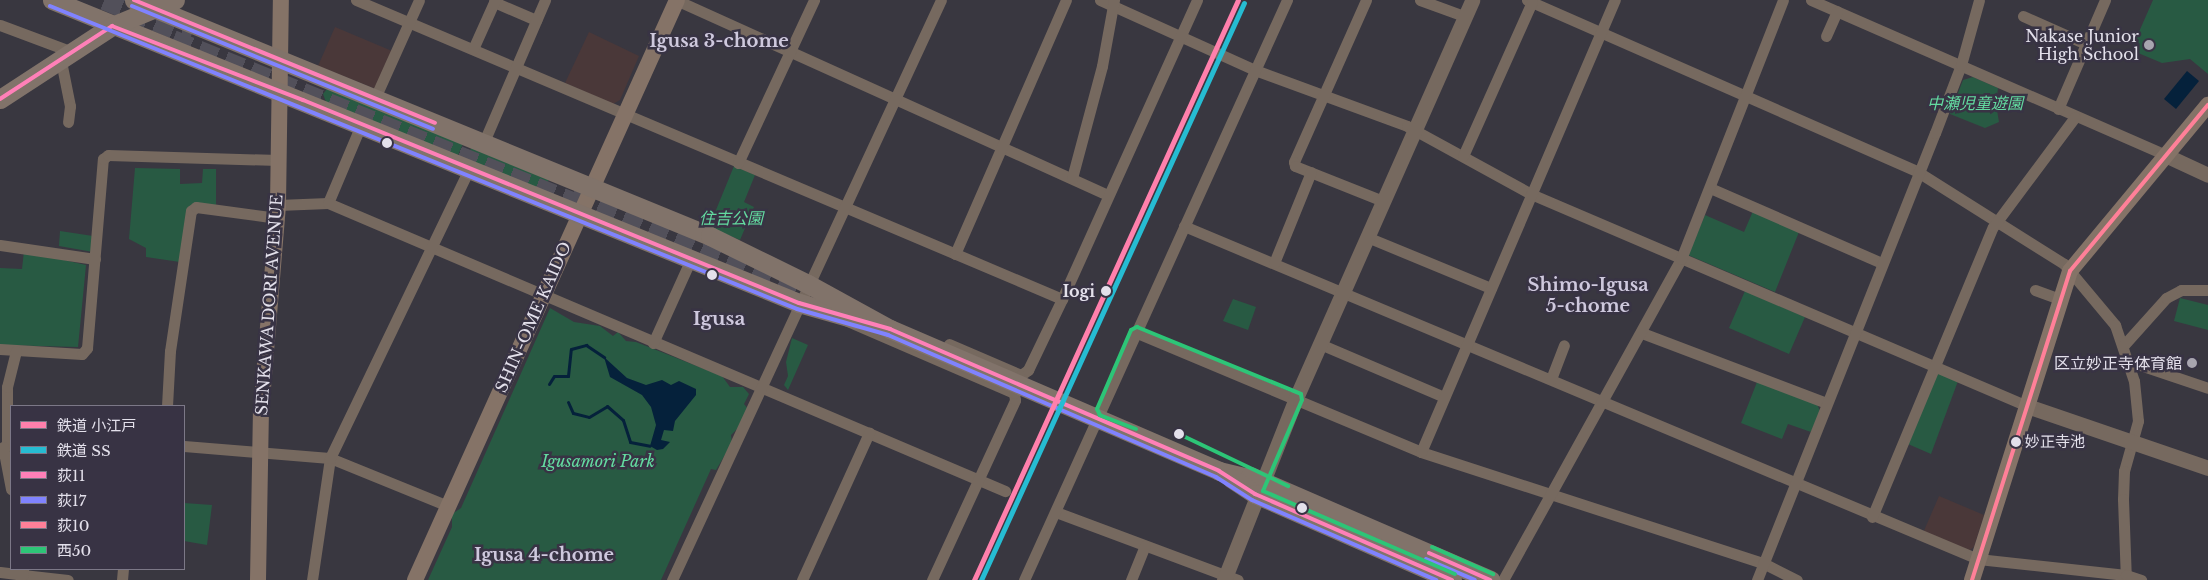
<!DOCTYPE html>
<meta charset="utf-8">
<style>
body{margin:0}
#map{position:relative;width:2208px;height:580px;overflow:hidden;background:#393740;font-family:"Libre Baskerville","Noto Sans JP",serif}
div>[style]{position:absolute}
[style*='--x']{left:calc(var(--x)*1px);top:calc(var(--y)*1px);width:calc(var(--w)*1px);rotate:calc(var(--a)*1deg)}
.commercial>*{inset:0;background:#4a3839}
.green>*{inset:0;background:#285a43}
.water>*{inset:0;background:#05213b}
.stream>*{height:3px;margin:-1.5px;padding:0 1.5px;transform-origin:1.5px;border-radius:1.5px;background:#05213b}
.primary-tunnel>*{height:19px;margin-top:-9.5px;transform-origin:0;background:repeating-linear-gradient(90deg,#52505a 0 19px,transparent 0 28px)}
.minor>*{height:11px;margin:-5.5px;padding:0 5.5px;transform-origin:5.5px;border-radius:5.5px;background:#76695f}
.tertiary>*{height:15px;margin:-7.5px;padding:0 7.5px;transform-origin:7.5px;border-radius:7.5px;background:#76695f}
.secondary>*{height:16px;margin:-8px;padding:0 8px;transform-origin:8px;border-radius:8px;background:#857367}
.primary>*{height:19px;margin:-9.5px;padding:0 9.5px;transform-origin:9.5px;border-radius:9.5px;background:#81736a}
.bus-1>*{height:4px;margin:-2px;padding:0 2px;transform-origin:2px;border-radius:2px;background:#ff80b8}
.bus-2>*{height:4px;margin:-2px;padding:0 2px;transform-origin:2px;border-radius:2px;background:#8083ff}
.bus-3>*{height:4px;margin:-2px;padding:0 2px;transform-origin:2px;border-radius:2px;background:#ff8098}
.bus-4>*{height:4px;margin:-2px;padding:0 2px;transform-origin:2px;border-radius:2px;background:#2dc577}
.rail-1>*{height:5px;margin:-2.5px;padding:0 2.5px;transform-origin:2.5px;border-radius:2.5px;background:#ff80ac}
.rail-2>*{height:5px;margin:-2.5px;padding:0 2.5px;transform-origin:2.5px;border-radius:2.5px;background:#26bcd2}
.dots>*{width:14px;height:14px;translate:-50% -50%;box-sizing:border-box;border:2px solid #383344;border-radius:50%}
span{translate:-50% -50%;white-space:nowrap;text-align:center;line-height:1.15;-webkit-text-stroke:5px #383344;paint-order:stroke}
.bus-label{font-size:15px;color:#e3e0eb}
.left{translate:0 -50%;text-align:left}
.poi-label{font-size:16px;color:#e3e0eb}
.right{translate:-100% -50%;text-align:right}
.park-label{font-size:16px;color:#63dba0;font-style:italic}
.stop-label{font-size:16px;color:#e3e0eb;font-weight:700}
.street-label{font-size:16px;color:#e3e0eb}
.neighbourhood-label{font-size:18px;color:#cec8dd;font-weight:700}
.quarter-label{font-size:19px;color:#cec8dd;font-weight:700}
.legend{position:absolute;left:10px;top:405px;width:175px;height:165px;box-sizing:border-box;background:#383344;border:1px solid #7c7887;margin:0;padding:6px 9px;list-style:none;font-size:15px;color:#e3e0eb}
.legend li{display:flex;align-items:center;gap:10px;height:25px}
.legend b{width:25px;border:1px solid #7c7887}
</style>
<div id="map">
<div class="commercial">
<div style="clip-path:polygon(335px 27px,392px 51px,376px 89px,318px 66px)"></div>
<div style="clip-path:polygon(589px 32px,639px 56px,620px 100px,613px 104px,565px 83px)"></div>
<div style="clip-path:polygon(1939px 496px,1984px 515px,1974px 547px,1969px 551px,1923px 533px)"></div>
</div>
<div class="green">
<div style="clip-path:polygon(2153px 0,2208px 0,2208px 74px,2190px 59px,2162px 63px,2131px 50px)"></div>
<div style="clip-path:polygon(1973px 77px,1998px 88px,1996px 104px,1999px 122px,1985px 128px,1950px 114px,1963px 80px)"></div>
<div style="clip-path:polygon(327px 89px,465px 139px,456px 160px,326px 102px,323px 94px)"></div>
<div style="clip-path:polygon(473px 143px,548px 179px,549px 188px,545px 192px,465px 163px)"></div>
<div style="clip-path:polygon(734px 166px,755px 175px,744px 202px,754px 207px,740px 240px,709px 227px)"></div>
<div style="clip-path:polygon(135px 168px,180px 169px,180px 184px,202px 183px,203px 169px,216px 169px,216px 205px,193px 204px,180px 262px,146px 257px,146px 248px,129px 239px)"></div>
<div style="clip-path:polygon(1753px 211px,1799px 232px,1775px 292px,1688px 255px,1705px 215px,1744px 232px)"></div>
<div style="clip-path:polygon(60px 231px,93px 236px,93px 252px,59px 246px)"></div>
<div style="clip-path:polygon(24px 251px,86px 265px,78px 347px,0 345px,0 268px,22px 269px)"></div>
<div style="clip-path:polygon(1745px 291px,1805px 317px,1789px 354px,1729px 328px)"></div>
<div style="clip-path:polygon(2180px 298px,2208px 305px,2208px 330px,2174px 321px)"></div>
<div style="clip-path:polygon(1233px 299px,1256px 307px,1248px 330px,1223px 321px)"></div>
<div style="clip-path:polygon(550px 308px,574px 322px,600px 326px,613px 336px,618px 332px,626px 341px,636px 342px,722px 376px,730px 387px,743px 387px,749px 394px,744px 404px,748px 409px,743px 423px,731px 435px,732px 443px,716px 470px,711px 469px,661px 580px,428px 580px,452px 527px,452px 514px,461px 508px)"></div>
<div style="clip-path:polygon(792px 338px,808px 345px,788px 390px,784px 385px,788px 376px,786px 362px)"></div>
<div style="clip-path:polygon(1937px 371px,1958px 381px,1931px 454px,1908px 444px)"></div>
<div style="clip-path:polygon(1757px 382px,1817px 404px,1820px 411px,1811px 432px,1788px 424px,1782px 439px,1741px 423px)"></div>
<div style="clip-path:polygon(184px 503px,212px 505px,207px 545px,184px 541px)"></div>
</div>
<div class="water">
<div style="clip-path:polygon(2187px 71px,2199px 81px,2176px 109px,2164px 99px)"></div>
<div style="clip-path:polygon(604px 357px,627px 378px,646px 385px,662px 380px,671px 385px,679px 381px,696px 389px,696px 395px,675px 421px,673px 431px,664px 430px,661px 440px,670px 442px,663px 449px,657px 450px,650px 446px,656px 425px,651px 407px,642px 395px,610px 377px)"></div>
</div>
<div class="stream">
<div style="--x:549;--y:384;--w:9;--a:-58"></div>
<div style="--x:554;--y:376;--w:14;--a:0"></div>
<div style="--x:568;--y:376;--w:27;--a:-84"></div>
<div style="--x:571;--y:349;--w:16;--a:-15"></div>
<div style="--x:586;--y:345;--w:22;--a:34"></div>
<div style="--x:568;--y:402;--w:12;--a:66"></div>
<div style="--x:573;--y:413;--w:16;--a:14"></div>
<div style="--x:589;--y:417;--w:21;--a:-31"></div>
<div style="--x:607;--y:406;--w:21;--a:41"></div>
<div style="--x:623;--y:420;--w:23;--a:72"></div>
<div style="--x:630;--y:442;--w:20;--a:11"></div>
</div>
<div class="primary-tunnel">
<div style="--x:104;--y:0;--w:94;--a:22.5"></div>
<div style="--x:173;--y:39;--w:431;--a:22.1"></div>
<div style="--x:573;--y:193;--w:246;--a:22.9"></div>
</div>
<div class="minor">
<div style="--x:356;--y:0;--w:767;--a:22.95"></div>
<div style="--x:676;--y:0;--w:473;--a:24.3"></div>
<div style="--x:1100;--y:0;--w:170;--a:24.3"></div>
<div style="--x:1255;--y:70;--w:162;--a:20.2"></div>
<div style="--x:1407;--y:126;--w:141;--a:28.7"></div>
<div style="--x:1531;--y:194;--w:539;--a:23.14"></div>
<div style="--x:1366;--y:0;--w:177;--a:114"></div>
<div style="--x:1294;--y:162;--w:4;--a:76"></div>
<div style="--x:1295;--y:166;--w:95;--a:21.7"></div>
<div style="--x:1420;--y:0;--w:47;--a:20"></div>
<div style="--x:1527;--y:0;--w:427;--a:23.7"></div>
<div style="--x:1918;--y:172;--w:173;--a:32.2"></div>
<div style="--x:2064;--y:264;--w:80;--a:50.1"></div>
<div style="--x:2115;--y:325;--w:59;--a:71.3"></div>
<div style="--x:2134;--y:381;--w:40;--a:84.3"></div>
<div style="--x:2138;--y:421;--w:52;--a:105.6"></div>
<div style="--x:2124;--y:471;--w:28;--a:92"></div>
<div style="--x:2123;--y:499;--w:81;--a:87.9"></div>
<div style="--x:1811;--y:0;--w:386;--a:23.6"></div>
<div style="--x:494;--y:2;--w:46;--a:23.2"></div>
<div style="--x:2023;--y:16;--w:69;--a:24"></div>
<div style="--x:0;--y:25;--w:80;--a:20.5"></div>
<div style="--x:1826;--y:36;--w:27;--a:-66"></div>
<div style="--x:473;--y:49;--w:54;--a:-65.8"></div>
<div style="--x:61;--y:61;--w:46;--a:78.7"></div>
<div style="--x:70;--y:106;--w:16;--a:97"></div>
<div style="--x:375;--y:98;--w:107;--a:-65.8"></div>
<div style="--x:2058;--y:109;--w:119;--a:-66.7"></div>
<div style="--x:483;--y:144;--w:157;--a:-66.7"></div>
<div style="--x:1463;--y:156;--w:169;--a:-65.9"></div>
<div style="--x:738;--y:163;--w:180;--a:-65"></div>
<div style="--x:1072;--y:178;--w:116;--a:-75"></div>
<div style="--x:1102;--y:66;--w:67;--a:-79.7"></div>
<div style="--x:1710;--y:188;--w:188;--a:23.6"></div>
<div style="--x:328;--y:203;--w:85;--a:-67.1"></div>
<div style="--x:278;--y:205;--w:50;--a:-2.3"></div>
<div style="--x:328;--y:203;--w:736;--a:23.05"></div>
<div style="--x:1184;--y:226;--w:861;--a:22.75"></div>
<div style="--x:1978;--y:559;--w:149;--a:6.2"></div>
<div style="--x:2126;--y:575;--w:16;--a:18"></div>
<div style="--x:1367;--y:237;--w:134;--a:22.4"></div>
<div style="--x:0;--y:245;--w:96;--a:8.4"></div>
<div style="--x:955;--y:254;--w:277;--a:-66.4"></div>
<div style="--x:1274;--y:263;--w:98;--a:-67.9"></div>
<div style="--x:2035;--y:290;--w:27;--a:20"></div>
<div style="--x:845;--y:320;--w:184;--a:23.4"></div>
<div style="--x:1137;--y:333;--w:308;--a:22.7"></div>
<div style="--x:1421;--y:452;--w:360;--a:18"></div>
<div style="--x:1763;--y:563;--w:38;--a:27"></div>
<div style="--x:1642;--y:333;--w:197;--a:20.8"></div>
<div style="--x:653;--y:343;--w:92;--a:-65.7"></div>
<div style="--x:949;--y:344;--w:78;--a:23.3"></div>
<div style="--x:1320;--y:344;--w:135;--a:23.1"></div>
<div style="--x:2123;--y:346;--w:64;--a:-48.1"></div>
<div style="--x:2166;--y:298;--w:17;--a:-28"></div>
<div style="--x:2181;--y:290;--w:27;--a:0"></div>
<div style="--x:0;--y:349;--w:82;--a:3.5"></div>
<div style="--x:82;--y:354;--w:8;--a:-50"></div>
<div style="--x:87;--y:348;--w:190;--a:-85.2"></div>
<div style="--x:103;--y:159;--w:6;--a:-39"></div>
<div style="--x:108;--y:155;--w:170;--a:1.7"></div>
<div style="--x:2128;--y:361;--w:84;--a:18.6"></div>
<div style="--x:1551;--y:379;--w:36;--a:-69"></div>
<div style="--x:167;--y:406;--w:55;--a:-86.9"></div>
<div style="--x:170;--y:351;--w:142;--a:-81.5"></div>
<div style="--x:191;--y:211;--w:6;--a:-39"></div>
<div style="--x:196;--y:207;--w:82;--a:7.7"></div>
<div style="--x:7;--y:446;--w:59;--a:-90"></div>
<div style="--x:7;--y:387;--w:37;--a:-76"></div>
<div style="--x:184;--y:446;--w:146;--a:4.7"></div>
<div style="--x:330;--y:458;--w:127;--a:22.1"></div>
<div style="--x:3;--y:447;--w:43;--a:79.2"></div>
<div style="--x:1421;--y:452;--w:492;--a:-66.8"></div>
<div style="--x:1056;--y:512;--w:194;--a:20.5"></div>
<div style="--x:1872;--y:517;--w:314;--a:-67.4"></div>
<div style="--x:1993;--y:227;--w:137;--a:-53.3"></div>
<div style="--x:23;--y:569;--w:6;--a:90"></div>
<div style="--x:23;--y:575;--w:45;--a:6.3"></div>
<div style="--x:0;--y:572;--w:23;--a:7"></div>
<div style="--x:122;--y:580;--w:11;--a:-85"></div>
<div style="--x:312;--y:580;--w:123;--a:-81.6"></div>
<div style="--x:330;--y:458;--w:321;--a:-64.3"></div>
<div style="--x:672;--y:580;--w:639;--a:-65.12"></div>
<div style="--x:802;--y:580;--w:162;--a:-65.5"></div>
<div style="--x:932;--y:580;--w:198;--a:-65.2"></div>
<div style="--x:1015;--y:400;--w:7;--a:-98"></div>
<div style="--x:1014;--y:393;--w:19;--a:-69"></div>
<div style="--x:1021;--y:375;--w:9;--a:-36"></div>
<div style="--x:1028;--y:370;--w:79;--a:-64.4"></div>
<div style="--x:1062;--y:299;--w:328;--a:-65.7"></div>
<div style="--x:1024;--y:580;--w:637;--a:-65.61"></div>
<div style="--x:1131;--y:580;--w:37;--a:-68"></div>
<div style="--x:1503;--y:580;--w:367;--a:-61"></div>
<div style="--x:1681;--y:259;--w:278;--a:-68.5"></div>
<div style="--x:1757;--y:580;--w:481;--a:-68.3"></div>
<div style="--x:1935;--y:133;--w:73;--a:-69.1"></div>
<div style="--x:1961;--y:65;--w:67;--a:-74.5"></div>
</div>
<div class="tertiary">
<div style="--x:2165;--y:155;--w:47;--a:24.9"></div>
<div style="--x:2027;--y:406;--w:191;--a:18.9"></div>
<div style="--x:1224;--y:580;--w:196;--a:-68.4"></div>
<div style="--x:1296;--y:398;--w:435;--a:-66.1"></div>
</div>
<div class="secondary">
<div style="--x:258;--y:580;--w:168;--a:-89"></div>
<div style="--x:261;--y:412;--w:208;--a:-85.3"></div>
<div style="--x:278;--y:205;--w:205;--a:-89.2"></div>
<div style="--x:415;--y:580;--w:636;--a:-65.69"></div>
<div style="--x:1972;--y:580;--w:324;--a:-72.4"></div>
<div style="--x:2070;--y:271;--w:216;--a:-50.3"></div>
</div>
<div class="primary">
<div style="--x:52;--y:0;--w:806;--a:22.08"></div>
<div style="--x:799;--y:303;--w:58;--a:15.9"></div>
<div style="--x:134;--y:0;--w:622;--a:22.28"></div>
<div style="--x:710;--y:236;--w:109;--a:26.1"></div>
<div style="--x:808;--y:284;--w:94;--a:28.8"></div>
<div style="--x:890;--y:329;--w:358;--a:23.3"></div>
<div style="--x:1219;--y:471;--w:43;--a:13.4"></div>
<div style="--x:0;--y:99;--w:134;--a:-33.1"></div>
<div style="--x:112;--y:26;--w:68;--a:-22.4"></div>
<div style="--x:1250;--y:476;--w:262;--a:23.4"></div>
<div style="--x:1231;--y:478;--w:29;--a:34"></div>
<div style="--x:1255;--y:494;--w:215;--a:23.6"></div>
</div>
<div class="bus-1">
<div style="--x:134;--y:0;--w:325;--a:22.2"></div>
<div style="--x:0;--y:99;--w:134;--a:-33.1"></div>
<div style="--x:112;--y:26;--w:205;--a:21.2"></div>
<div style="--x:303;--y:100;--w:536;--a:22.26"></div>
<div style="--x:799;--y:303;--w:95;--a:15.9"></div>
<div style="--x:890;--y:329;--w:358;--a:23.3"></div>
<div style="--x:1219;--y:471;--w:43;--a:32.6"></div>
<div style="--x:1255;--y:494;--w:215;--a:23.6"></div>
<div style="--x:1429;--y:553;--w:67;--a:23.9"></div>
</div>
<div class="bus-2">
<div style="--x:50;--y:6;--w:806;--a:22.08"></div>
<div style="--x:797;--y:309;--w:95;--a:15.9"></div>
<div style="--x:888;--y:335;--w:357;--a:23.4"></div>
<div style="--x:1216;--y:477;--w:43;--a:32.6"></div>
<div style="--x:1252;--y:500;--w:201;--a:23.5"></div>
<div style="--x:132;--y:6;--w:325;--a:22.2"></div>
<div style="--x:1426;--y:559;--w:53;--a:23.2"></div>
</div>
<div class="bus-3">
<div style="--x:1972;--y:580;--w:324;--a:-72.4"></div>
<div style="--x:2070;--y:271;--w:216;--a:-50.3"></div>
</div>
<div class="bus-4">
<div style="--x:1136;--y:429;--w:39;--a:-159"></div>
<div style="--x:1100;--y:415;--w:7;--a:-117"></div>
<div style="--x:1097;--y:409;--w:86;--a:-66.7"></div>
<div style="--x:1131;--y:330;--w:7;--a:-27"></div>
<div style="--x:1137;--y:327;--w:177;--a:22.2"></div>
<div style="--x:1301;--y:394;--w:6;--a:81"></div>
<div style="--x:1302;--y:400;--w:99;--a:113.2"></div>
<div style="--x:1263;--y:491;--w:209;--a:23.4"></div>
<div style="--x:1179;--y:434;--w:121;--a:25.5"></div>
<div style="--x:1432;--y:547;--w:67;--a:23.9"></div>
</div>
<div class="rail-1">
<div style="--x:974;--y:580;--w:637;--a:-65.53"></div>
</div>
<div class="rail-2">
<div style="--x:981;--y:580;--w:634;--a:-65.5"></div>
</div>
<div class="dots">
<div style="left:2149px;top:45px;background:#a8a5af"></div>
<div style="left:387px;top:143px;background:#e3e0eb"></div>
<div style="left:712px;top:275px;background:#e3e0eb"></div>
<div style="left:1106px;top:291px;background:#e3e0eb"></div>
<div style="left:2192px;top:363px;background:#a8a5af"></div>
<div style="left:1179px;top:434px;background:#e3e0eb"></div>
<div style="left:2016px;top:442px;background:#e3e0eb"></div>
<div style="left:1302px;top:508px;background:#e3e0eb"></div>
</div>
<div class="bus-label">
<span class="left" style="left:2025px;top:442px">妙正寺池</span>
</div>
<div class="poi-label">
<span class="right" style="left:2139px;top:45px">Nakase Junior<br>High School</span>
<span class="right" style="left:2182px;top:363px">区立妙正寺体育館</span>
</div>
<div class="park-label">
<span style="left:1975px;top:103px">中瀬児童遊園</span>
<span style="left:731px;top:218px">住吉公園</span>
<span style="left:598px;top:461px">Igusamori Park</span>
</div>
<div class="stop-label">
<span class="right" style="left:1095px;top:291px">Iogi</span>
</div>
<div class="street-label">
<span style="left:269px;top:305px;rotate:-86deg">SENKAWA DORI AVENUE</span>
<span style="left:533px;top:317px;rotate:-66deg">SHIN-OME KAIDO</span>
</div>
<div class="neighbourhood-label">
<span style="left:719px;top:41px">Igusa 3-chome</span>
<span style="left:1588px;top:296px">Shimo-Igusa<br>5-chome</span>
<span style="left:544px;top:555px">Igusa 4-chome</span>
</div>
<div class="quarter-label">
<span style="left:719px;top:319px">Igusa</span>
</div>
<ul class="legend">
<li><b style="height:6px;background:#ff80ac"></b>鉄道 小江戸</li>
<li><b style="height:6px;background:#26bcd2"></b>鉄道 SS</li>
<li><b style="height:6px;background:#ff80b8"></b>荻11</li>
<li><b style="height:6px;background:#8083ff"></b>荻17</li>
<li><b style="height:6px;background:#ff8098"></b>荻10</li>
<li><b style="height:6px;background:#2dc577"></b>西50</li>
</ul>
</div>
